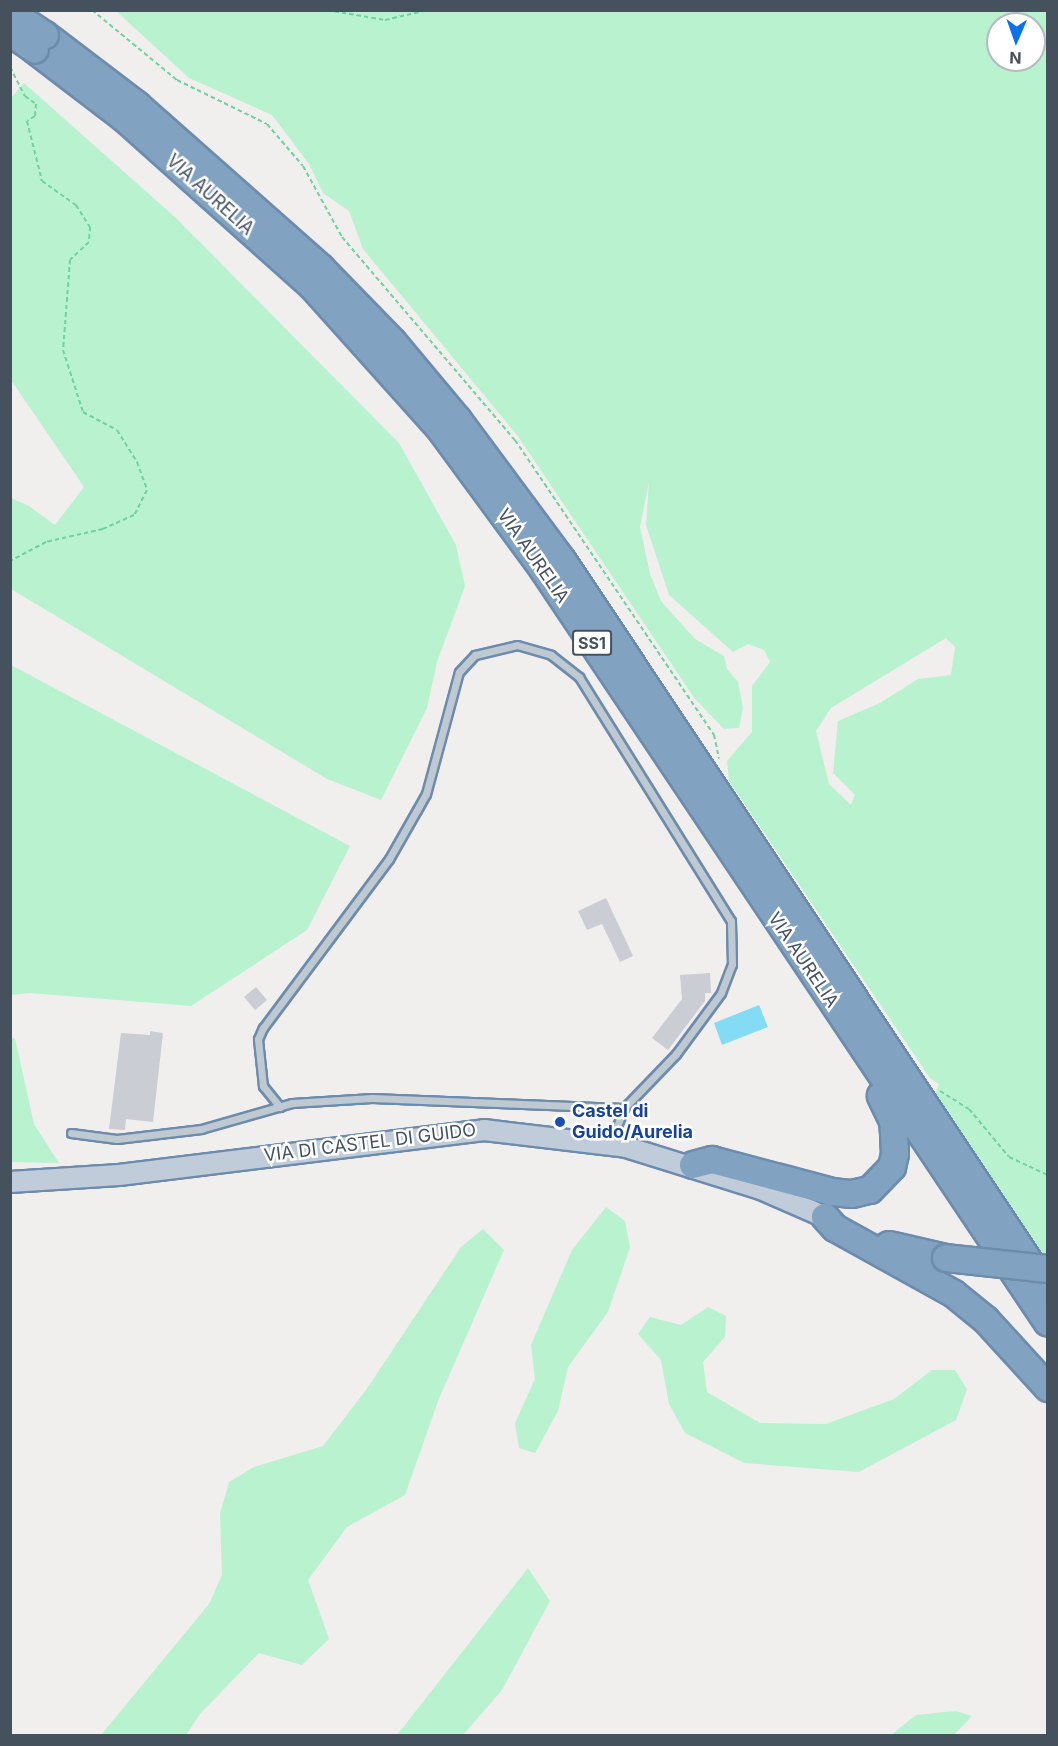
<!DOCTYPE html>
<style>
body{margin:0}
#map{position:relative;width:1058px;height:1746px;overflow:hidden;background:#f1eeee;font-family:Inter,sans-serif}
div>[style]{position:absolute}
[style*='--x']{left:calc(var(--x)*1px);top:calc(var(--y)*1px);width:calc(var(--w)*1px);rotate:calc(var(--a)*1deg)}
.green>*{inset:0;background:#b9f2cf}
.water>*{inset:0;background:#83dcf3}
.building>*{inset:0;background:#cacdd4}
.path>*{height:2px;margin-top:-1px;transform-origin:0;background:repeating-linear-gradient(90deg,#6fd3a1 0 4.5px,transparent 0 7.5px)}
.roads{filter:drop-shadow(2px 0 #6d8cad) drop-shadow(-2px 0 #6d8cad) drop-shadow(0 2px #6d8cad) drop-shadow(0 -2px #6d8cad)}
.lane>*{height:7px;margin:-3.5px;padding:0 3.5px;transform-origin:3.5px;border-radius:3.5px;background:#bec9d2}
.secondary>*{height:20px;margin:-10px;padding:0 10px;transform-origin:10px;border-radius:10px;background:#c0ccd9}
.highway>*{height:26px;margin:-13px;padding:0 13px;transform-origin:13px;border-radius:13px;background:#82a2c1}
.bridges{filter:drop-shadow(2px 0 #6d8cad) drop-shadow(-2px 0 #6d8cad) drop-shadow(0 2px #6d8cad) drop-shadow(0 -2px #6d8cad)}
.highway-bridge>*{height:26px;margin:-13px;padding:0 13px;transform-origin:13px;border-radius:13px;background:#82a2c1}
.dots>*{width:16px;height:16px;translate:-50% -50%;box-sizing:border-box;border:3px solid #fff;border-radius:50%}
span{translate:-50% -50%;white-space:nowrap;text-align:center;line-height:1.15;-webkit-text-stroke:5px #fff;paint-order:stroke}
.shield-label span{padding:2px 4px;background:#fff;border:2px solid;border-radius:4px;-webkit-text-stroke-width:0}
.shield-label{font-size:16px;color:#45525e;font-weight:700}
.street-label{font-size:18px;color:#45525e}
.transit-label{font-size:18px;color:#164399;font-weight:700}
.left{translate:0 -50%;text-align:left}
.frame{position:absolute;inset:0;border:12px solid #45525e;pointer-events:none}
.north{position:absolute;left:986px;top:12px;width:60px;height:60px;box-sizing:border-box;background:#fff;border:2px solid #b5babf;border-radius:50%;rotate:182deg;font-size:16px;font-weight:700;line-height:24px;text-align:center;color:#45525e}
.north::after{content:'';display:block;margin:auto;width:21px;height:27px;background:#0b71ef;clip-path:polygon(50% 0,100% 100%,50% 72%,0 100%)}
</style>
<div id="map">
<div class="green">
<div style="clip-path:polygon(evenodd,116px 11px,1047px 11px,1047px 1261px,933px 1100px,939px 1084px,930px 1078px,729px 781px,727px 761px,752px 732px,752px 686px,770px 662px,764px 650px,748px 644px,733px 652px,669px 595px,646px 525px,649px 482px,640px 527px,650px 574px,661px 601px,695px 639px,724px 656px,727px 669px,738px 682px,743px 708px,739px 728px,724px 729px,695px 699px,517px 435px,363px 249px,349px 211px,323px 193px,309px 164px,272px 115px,189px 78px,116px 11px,998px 24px,1034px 24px,1034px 60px,998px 60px,998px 24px,116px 11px,946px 638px,955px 647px,951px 675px,918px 679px,880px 703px,838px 721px,833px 773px,855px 795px,851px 805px,829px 784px,816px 731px,831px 708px,946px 638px)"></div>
<div style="clip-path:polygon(24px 83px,176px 218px,399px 443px,456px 545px,465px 586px,437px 662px,427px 708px,381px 800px,327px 779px,11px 589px,11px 498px,29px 506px,55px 525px,84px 487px,11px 380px,10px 99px)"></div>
<div style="clip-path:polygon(11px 665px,350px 846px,307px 930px,191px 1006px,30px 993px,11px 995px)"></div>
<div style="clip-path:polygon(15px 1038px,34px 1124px,59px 1163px,11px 1162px,10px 1039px)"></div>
<div style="clip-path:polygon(606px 1207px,625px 1221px,630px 1247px,608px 1312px,568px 1367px,558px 1411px,535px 1453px,519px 1448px,515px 1423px,535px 1379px,531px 1345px,572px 1250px)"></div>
<div style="clip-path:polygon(483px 1229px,504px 1250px,438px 1401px,405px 1495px,347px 1527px,308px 1580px,329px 1639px,302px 1665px,259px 1653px,200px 1714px,186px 1735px,101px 1735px,209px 1604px,222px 1575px,220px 1514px,229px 1482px,254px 1467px,323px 1446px,366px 1390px,461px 1247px)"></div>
<div style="clip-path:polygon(708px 1307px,726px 1316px,725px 1337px,703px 1362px,707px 1392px,760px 1423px,826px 1424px,894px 1399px,932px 1370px,955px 1370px,967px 1389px,956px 1420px,859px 1472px,744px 1463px,685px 1433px,669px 1404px,661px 1360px,638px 1334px,650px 1317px,681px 1325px)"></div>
<div style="clip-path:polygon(528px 1568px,550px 1601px,502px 1690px,463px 1735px,397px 1735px)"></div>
<div style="clip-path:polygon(956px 1711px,972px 1716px,954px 1735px,891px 1735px,916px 1715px)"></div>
</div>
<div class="water">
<div style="clip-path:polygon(759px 1005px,768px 1027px,722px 1045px,714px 1023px)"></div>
</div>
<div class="building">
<div style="clip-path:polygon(606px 898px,633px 956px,620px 962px,602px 924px,587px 930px,578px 911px)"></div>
<div style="clip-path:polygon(710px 973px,711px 993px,705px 993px,705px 1001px,668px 1050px,652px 1038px,682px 999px,680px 975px)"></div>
<div style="clip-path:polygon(256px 987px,267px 1000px,255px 1010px,244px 997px)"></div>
<div style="clip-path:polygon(150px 1031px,163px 1033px,153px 1122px,126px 1119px,125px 1130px,109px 1129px,121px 1033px,150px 1035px)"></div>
</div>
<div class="path">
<div style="--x:92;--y:10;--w:110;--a:39.5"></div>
<div style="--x:177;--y:80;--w:100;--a:26.1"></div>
<div style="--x:267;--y:124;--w:55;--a:49.4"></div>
<div style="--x:303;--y:166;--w:81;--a:61.2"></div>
<div style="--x:342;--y:237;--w:267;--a:49.6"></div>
<div style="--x:515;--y:440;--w:356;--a:56"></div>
<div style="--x:714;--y:735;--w:24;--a:78"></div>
<div style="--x:327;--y:10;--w:59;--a:9.8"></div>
<div style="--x:385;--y:20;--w:44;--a:-13.1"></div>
<div style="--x:10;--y:67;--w:33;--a:63"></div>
<div style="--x:25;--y:96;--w:14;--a:36"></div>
<div style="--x:36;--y:104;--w:12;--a:95"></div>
<div style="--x:35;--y:116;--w:9;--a:148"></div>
<div style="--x:27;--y:121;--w:62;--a:76"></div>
<div style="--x:42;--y:181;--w:42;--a:35.2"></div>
<div style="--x:76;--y:205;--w:26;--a:58"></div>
<div style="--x:90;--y:227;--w:15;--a:94"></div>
<div style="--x:89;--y:242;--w:26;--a:137"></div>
<div style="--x:70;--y:260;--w:90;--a:94.4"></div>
<div style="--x:63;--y:350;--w:65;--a:72.1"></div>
<div style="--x:83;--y:412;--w:38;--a:28"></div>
<div style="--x:117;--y:430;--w:38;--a:58"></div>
<div style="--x:137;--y:462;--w:30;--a:70"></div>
<div style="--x:147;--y:490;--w:28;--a:117"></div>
<div style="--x:134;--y:515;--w:34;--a:156"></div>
<div style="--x:103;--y:529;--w:58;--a:167.2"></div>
<div style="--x:46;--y:542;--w:41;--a:152.2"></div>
<div style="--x:940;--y:1091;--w:34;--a:32"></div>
<div style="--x:969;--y:1109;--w:62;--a:50.2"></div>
<div style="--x:1009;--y:1157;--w:43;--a:24.8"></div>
</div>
<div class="roads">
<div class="lane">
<div style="--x:280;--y:1107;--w:27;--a:-129"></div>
<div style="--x:263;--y:1086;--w:47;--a:-96.1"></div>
<div style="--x:258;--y:1039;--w:12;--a:-66"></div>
<div style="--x:263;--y:1028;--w:211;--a:-53.3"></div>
<div style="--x:389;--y:859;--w:56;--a:-60.3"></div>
<div style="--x:417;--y:810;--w:18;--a:-61"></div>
<div style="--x:426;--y:794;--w:126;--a:-74.9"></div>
<div style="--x:459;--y:672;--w:23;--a:-47"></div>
<div style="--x:475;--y:655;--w:43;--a:-13.4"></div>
<div style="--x:517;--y:645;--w:35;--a:16"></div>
<div style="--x:551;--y:655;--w:36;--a:38"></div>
<div style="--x:579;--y:677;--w:287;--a:58.1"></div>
<div style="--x:731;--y:921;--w:43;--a:88.7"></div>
<div style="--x:732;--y:964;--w:31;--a:111"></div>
<div style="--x:721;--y:993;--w:76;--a:126.4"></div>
<div style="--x:676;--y:1054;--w:75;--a:133.9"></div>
<div style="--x:624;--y:1108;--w:36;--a:111"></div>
<div style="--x:71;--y:1133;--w:46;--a:7.4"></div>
<div style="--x:117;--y:1139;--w:85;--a:-6.8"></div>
<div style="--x:201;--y:1129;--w:95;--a:-15.9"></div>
<div style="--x:292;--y:1103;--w:80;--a:-3.6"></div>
<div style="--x:372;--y:1098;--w:252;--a:2.3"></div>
</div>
<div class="secondary">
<div style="--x:10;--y:1182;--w:109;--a:-3.7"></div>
<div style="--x:119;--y:1175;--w:368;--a:-7"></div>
<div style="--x:484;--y:1130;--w:143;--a:6.8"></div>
<div style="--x:626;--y:1147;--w:141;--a:17.3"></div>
<div style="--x:761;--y:1189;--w:70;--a:23.6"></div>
</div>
<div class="highway">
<div style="--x:45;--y:35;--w:116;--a:37.3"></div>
<div style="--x:137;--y:105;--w:246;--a:41.5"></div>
<div style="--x:321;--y:268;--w:103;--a:45.8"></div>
<div style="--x:393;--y:342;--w:102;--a:50.2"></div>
<div style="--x:458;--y:420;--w:174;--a:53.4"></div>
<div style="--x:562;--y:560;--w:877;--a:56.35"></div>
<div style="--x:35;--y:50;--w:112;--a:37.4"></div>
<div style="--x:124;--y:118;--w:252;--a:41.8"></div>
<div style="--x:312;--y:286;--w:193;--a:48.1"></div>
<div style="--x:441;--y:430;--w:172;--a:53.7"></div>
<div style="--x:543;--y:569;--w:907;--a:56.19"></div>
<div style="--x:693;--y:1165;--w:20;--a:-15"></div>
<div style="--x:712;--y:1160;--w:124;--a:14.9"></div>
<div style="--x:832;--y:1192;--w:20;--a:6"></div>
<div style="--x:852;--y:1194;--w:18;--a:-13"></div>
<div style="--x:870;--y:1190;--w:32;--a:-46"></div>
<div style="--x:892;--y:1167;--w:13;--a:-77"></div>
<div style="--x:895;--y:1154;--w:33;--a:-93"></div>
<div style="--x:893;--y:1121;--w:28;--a:-116"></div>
<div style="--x:825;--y:1217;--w:15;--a:48"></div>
<div style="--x:835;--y:1228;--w:136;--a:29"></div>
<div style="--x:954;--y:1294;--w:41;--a:39.1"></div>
<div style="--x:986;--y:1320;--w:92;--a:47.6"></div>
<div style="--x:889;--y:1245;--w:58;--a:12.8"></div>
</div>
</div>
<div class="bridges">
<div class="highway-bridge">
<div style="--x:21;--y:19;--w:29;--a:34"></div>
<div style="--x:11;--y:33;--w:29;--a:35"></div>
<div style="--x:946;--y:1258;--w:103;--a:6.2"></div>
</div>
</div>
<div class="dots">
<div style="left:560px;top:1122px;background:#1a4fb4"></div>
</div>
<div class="shield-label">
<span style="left:592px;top:643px">SS1</span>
</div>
<div class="street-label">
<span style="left:210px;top:195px;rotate:42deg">VIA AURELIA</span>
<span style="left:533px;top:556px;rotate:55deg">VIA AURELIA</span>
<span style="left:803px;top:960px;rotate:56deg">VIA AURELIA</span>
<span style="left:370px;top:1143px;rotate:-7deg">VIA DI CASTEL DI GUIDO</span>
</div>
<div class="transit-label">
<span class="left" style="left:572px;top:1122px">Castel di<br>Guido/Aurelia</span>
</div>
<div class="frame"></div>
<div class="north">N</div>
</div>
